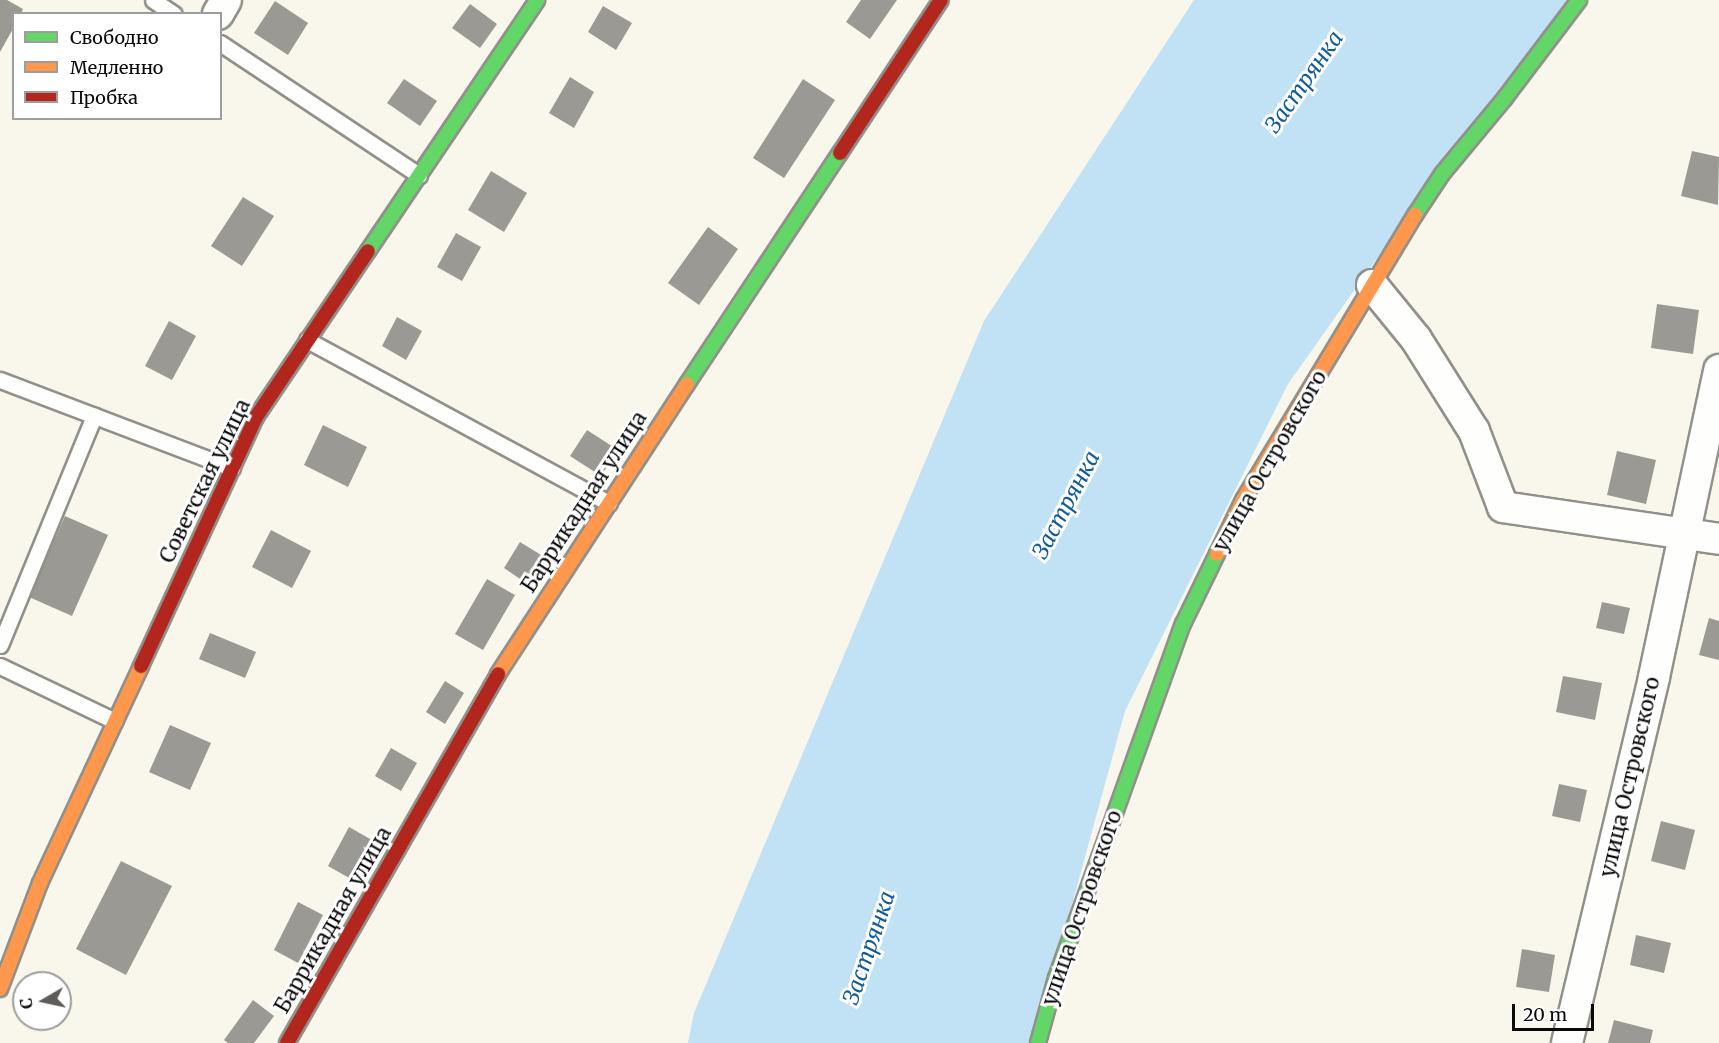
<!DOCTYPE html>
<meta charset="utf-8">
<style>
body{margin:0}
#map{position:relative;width:1719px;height:1043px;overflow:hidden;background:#f9f7ec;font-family:Merriweather,serif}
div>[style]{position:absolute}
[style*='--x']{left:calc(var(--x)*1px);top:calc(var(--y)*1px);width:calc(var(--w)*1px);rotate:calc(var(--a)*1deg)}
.water>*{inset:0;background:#c1e1f4}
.building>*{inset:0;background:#9b9993}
.roads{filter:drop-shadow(2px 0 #91908b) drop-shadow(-2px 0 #91908b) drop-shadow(0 2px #91908b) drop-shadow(0 -2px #91908b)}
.lane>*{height:15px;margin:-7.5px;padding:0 7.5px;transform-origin:7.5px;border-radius:7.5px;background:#fefefc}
.street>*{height:30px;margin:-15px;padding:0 15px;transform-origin:15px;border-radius:15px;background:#fefefc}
.fast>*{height:14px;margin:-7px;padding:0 7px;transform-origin:7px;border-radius:7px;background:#63d668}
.slow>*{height:14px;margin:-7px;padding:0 7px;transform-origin:7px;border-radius:7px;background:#ff974d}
.jam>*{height:14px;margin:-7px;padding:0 7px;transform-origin:7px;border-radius:7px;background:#b3261e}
span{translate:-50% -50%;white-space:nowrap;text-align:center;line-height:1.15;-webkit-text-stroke:6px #fff;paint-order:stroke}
.street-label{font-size:21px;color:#090909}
.water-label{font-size:22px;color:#115c9d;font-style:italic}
.legend{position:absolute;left:12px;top:12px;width:210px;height:108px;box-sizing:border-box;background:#fff;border:2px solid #9d9d9d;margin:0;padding:8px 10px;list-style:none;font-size:18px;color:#090909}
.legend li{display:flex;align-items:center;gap:12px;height:30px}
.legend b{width:30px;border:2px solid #9d9d9d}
.north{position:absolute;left:12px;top:971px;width:60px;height:60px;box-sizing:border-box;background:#fff;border:2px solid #9d9d9d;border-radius:50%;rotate:261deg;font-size:16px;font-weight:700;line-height:24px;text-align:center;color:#090909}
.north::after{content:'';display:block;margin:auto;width:21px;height:27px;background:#5d5c58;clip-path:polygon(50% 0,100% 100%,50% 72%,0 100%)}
.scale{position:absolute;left:1512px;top:1004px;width:82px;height:27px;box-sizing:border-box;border:3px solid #090909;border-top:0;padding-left:8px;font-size:18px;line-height:21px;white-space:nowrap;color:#090909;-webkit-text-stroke:4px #fff;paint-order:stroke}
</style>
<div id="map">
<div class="water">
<div style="clip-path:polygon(1194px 0,1573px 0,1404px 220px,1288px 384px,1125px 711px,1034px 1043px,688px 1043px,694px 1013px,984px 321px)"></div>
</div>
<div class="building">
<div style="clip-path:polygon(0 0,7px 0,23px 9px,21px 14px,14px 14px,14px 27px,0 52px)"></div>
<div style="clip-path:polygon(861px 0,897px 0,870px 39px,846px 22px)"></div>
<div style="clip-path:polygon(275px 1px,308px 23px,288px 55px,254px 33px)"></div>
<div style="clip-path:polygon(470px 4px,497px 24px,480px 48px,452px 28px)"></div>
<div style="clip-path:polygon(603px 6px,632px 23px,616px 50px,588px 32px)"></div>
<div style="clip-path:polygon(570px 77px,594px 92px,574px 128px,549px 113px)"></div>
<div style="clip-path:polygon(404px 79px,437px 101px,420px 126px,387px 103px)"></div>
<div style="clip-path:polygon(803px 79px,835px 100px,784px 178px,753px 158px)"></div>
<div style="clip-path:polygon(1692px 151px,1719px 157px,1718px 205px,1681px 196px)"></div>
<div style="clip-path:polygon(491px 171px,527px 193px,504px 232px,468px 210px)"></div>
<div style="clip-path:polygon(243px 197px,274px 216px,242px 266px,211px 246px)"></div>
<div style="clip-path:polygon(708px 227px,738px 249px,699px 305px,668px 283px)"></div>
<div style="clip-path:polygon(456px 233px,481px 247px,462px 281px,437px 267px)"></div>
<div style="clip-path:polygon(1657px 304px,1699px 310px,1693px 354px,1651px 348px)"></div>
<div style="clip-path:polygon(397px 317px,422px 331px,406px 360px,382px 346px)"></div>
<div style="clip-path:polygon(169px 321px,196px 336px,172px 380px,145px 366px)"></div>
<div style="clip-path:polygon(323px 425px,367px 447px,348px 487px,304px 465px)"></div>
<div style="clip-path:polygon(587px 430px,618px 450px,601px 476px,570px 456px)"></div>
<div style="clip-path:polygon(1617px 451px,1656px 460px,1646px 504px,1607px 495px)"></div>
<div style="clip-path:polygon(65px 516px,108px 535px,72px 616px,29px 597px)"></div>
<div style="clip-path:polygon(271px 530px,311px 551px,292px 588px,252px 567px)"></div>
<div style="clip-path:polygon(520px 542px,546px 558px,529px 585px,504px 568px)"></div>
<div style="clip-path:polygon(487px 579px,515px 595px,483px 650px,455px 634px)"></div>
<div style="clip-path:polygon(1602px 602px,1630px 608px,1624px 634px,1596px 628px)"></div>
<div style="clip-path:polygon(1709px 618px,1719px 621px,1719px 660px,1699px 655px)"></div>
<div style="clip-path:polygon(210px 633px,256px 652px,245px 678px,199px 659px)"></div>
<div style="clip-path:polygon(1563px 676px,1602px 683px,1595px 720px,1556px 712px)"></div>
<div style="clip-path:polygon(445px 681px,464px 693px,445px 724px,426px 712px)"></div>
<div style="clip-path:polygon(170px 725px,211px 743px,190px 790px,149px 772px)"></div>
<div style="clip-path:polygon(391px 748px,417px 763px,401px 791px,375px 776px)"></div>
<div style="clip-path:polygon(1559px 784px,1587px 790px,1580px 822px,1552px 816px)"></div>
<div style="clip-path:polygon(1661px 821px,1695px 830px,1685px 870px,1651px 861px)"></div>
<div style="clip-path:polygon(349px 827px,379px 844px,358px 883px,328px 866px)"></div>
<div style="clip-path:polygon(121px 861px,172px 886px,126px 975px,76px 949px)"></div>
<div style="clip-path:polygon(298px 902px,323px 915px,298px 963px,274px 950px)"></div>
<div style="clip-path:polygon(1636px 935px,1671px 943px,1664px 973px,1630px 965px)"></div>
<div style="clip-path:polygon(1522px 949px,1555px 955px,1549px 992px,1516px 987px)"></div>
<div style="clip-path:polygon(253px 1000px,274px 1016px,254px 1043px,228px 1043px,224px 1040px)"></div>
<div style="clip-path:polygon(1614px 1020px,1653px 1030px,1650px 1043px,1608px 1043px)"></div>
</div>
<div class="roads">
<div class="lane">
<div style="--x:153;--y:0;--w:25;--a:34"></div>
<div style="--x:220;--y:43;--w:239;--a:33.6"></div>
<div style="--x:307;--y:340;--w:343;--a:28.4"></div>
<div style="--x:0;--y:380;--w:248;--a:20.8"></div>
<div style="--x:0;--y:645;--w:248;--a:-67.7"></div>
<div style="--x:0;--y:666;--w:127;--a:25.6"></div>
</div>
<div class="street">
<div style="--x:218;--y:14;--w:16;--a:-60"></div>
<div style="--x:1372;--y:285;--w:70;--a:50.8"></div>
<div style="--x:1416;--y:339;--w:109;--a:57.8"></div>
<div style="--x:1474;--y:431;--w:81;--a:69.1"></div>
<div style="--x:1503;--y:507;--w:218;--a:8.4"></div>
<div style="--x:1567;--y:1043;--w:376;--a:-76.6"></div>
<div style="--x:1654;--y:677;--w:314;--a:-78"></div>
</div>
<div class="fast">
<div style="--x:1415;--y:215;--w:49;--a:-56.6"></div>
<div style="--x:1442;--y:174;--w:99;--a:-50.3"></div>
<div style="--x:1505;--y:98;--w:123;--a:-52.9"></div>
<div style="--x:368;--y:251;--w:303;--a:-56"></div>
<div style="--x:687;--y:384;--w:277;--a:-56.5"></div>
<div style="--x:1038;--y:1043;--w:67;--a:-74.5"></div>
<div style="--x:1056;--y:978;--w:376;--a:-70.3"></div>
<div style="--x:1183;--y:624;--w:78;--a:-64.1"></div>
</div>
<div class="slow">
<div style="--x:1217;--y:554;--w:60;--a:-64.3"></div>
<div style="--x:1243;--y:500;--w:333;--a:-58.9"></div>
<div style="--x:498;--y:674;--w:346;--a:-56.9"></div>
<div style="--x:0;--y:989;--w:113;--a:-69.3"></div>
<div style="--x:40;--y:883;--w:239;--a:-65"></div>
</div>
<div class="jam">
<div style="--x:840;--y:153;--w:183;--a:-56.6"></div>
<div style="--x:141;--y:666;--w:274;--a:-65.2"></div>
<div style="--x:256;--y:417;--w:200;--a:-56"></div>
<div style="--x:287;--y:1043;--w:425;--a:-60.2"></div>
</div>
</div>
<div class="street-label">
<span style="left:1270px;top:461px;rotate:-60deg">улица Островского</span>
<span style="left:205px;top:481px;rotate:-64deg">Советская улица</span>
<span style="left:584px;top:502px;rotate:-57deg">Баррикадная улица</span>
<span style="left:1630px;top:777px;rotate:-77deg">улица Островского</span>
<span style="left:1082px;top:908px;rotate:-71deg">улица Островского</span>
<span style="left:333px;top:920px;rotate:-60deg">Баррикадная улица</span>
</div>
<div class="water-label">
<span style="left:1304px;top:82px;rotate:-55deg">Застрянка</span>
<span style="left:1066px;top:505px;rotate:-62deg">Застрянка</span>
<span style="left:869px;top:948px;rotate:-71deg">Застрянка</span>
</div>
<ul class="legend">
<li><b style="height:8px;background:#63d668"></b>Свободно</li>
<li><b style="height:8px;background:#ff974d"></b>Медленно</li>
<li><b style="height:8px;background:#b3261e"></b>Пробка</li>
</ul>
<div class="north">С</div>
<div class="scale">20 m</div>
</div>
